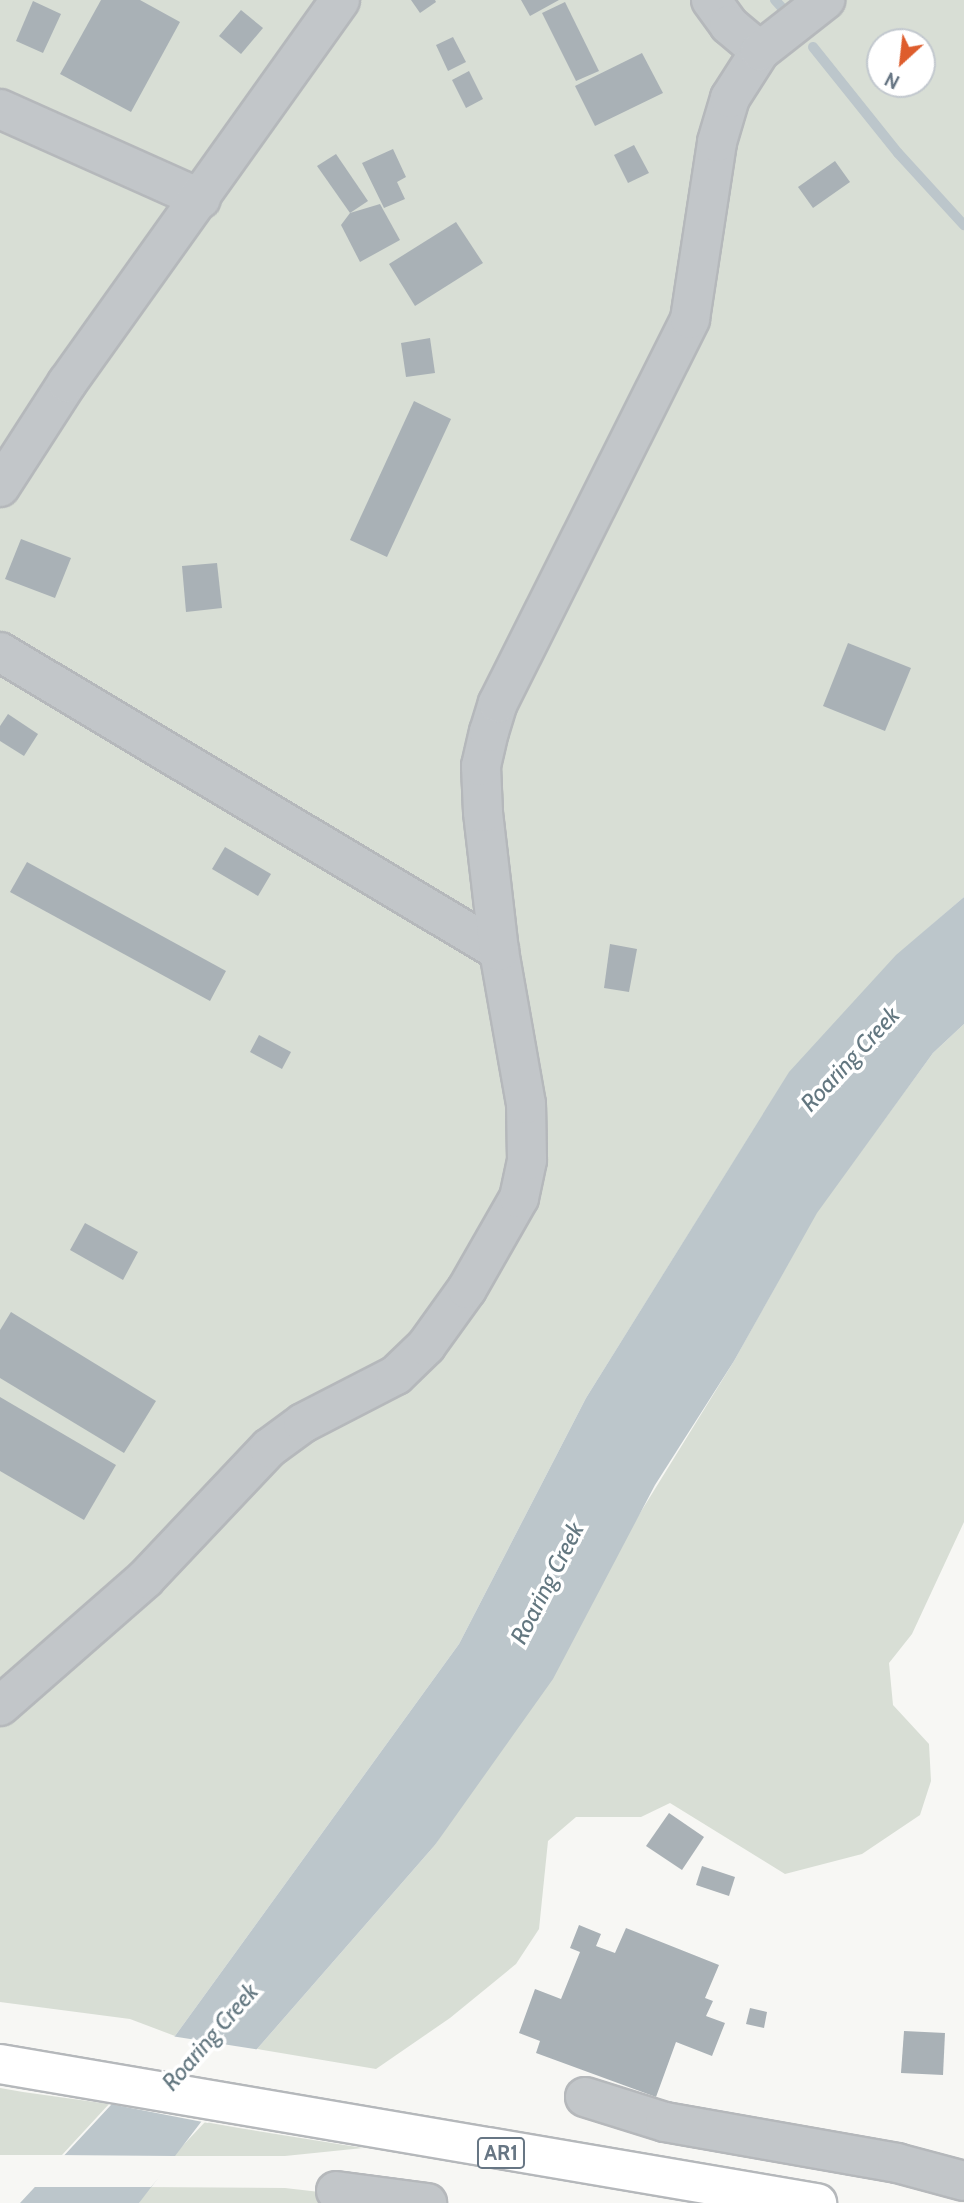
<!DOCTYPE html>
<style>
body{margin:0}
#map{position:relative;width:964px;height:2203px;overflow:hidden;background:#f7f7f4;font-family:Cabin,sans-serif}
div>[style]{position:absolute}
[style*='--x']{left:calc(var(--x)*1px);top:calc(var(--y)*1px);width:calc(var(--w)*1px);rotate:calc(var(--a)*1deg)}
.green>*{inset:0;background:#d8ded5}
.water>*{inset:0;background:#bcc6cb}
.pier>*{inset:0;background:#f7f7f4}
.stream>*{height:10px;margin:-5px;padding:0 5px;transform-origin:5px;border-radius:5px;background:#bcc6cb}
.building>*{inset:0;background:#a9b1b6}
.roads{filter:drop-shadow(2px 0 #b5b8bb) drop-shadow(-2px 0 #b5b8bb) drop-shadow(0 2px #b5b8bb) drop-shadow(0 -2px #b5b8bb)}
.minor>*{height:38px;margin:-19px;padding:0 19px;transform-origin:19px;border-radius:19px;background:#c2c6c9}
.highway>*{height:38px;margin:-19px;padding:0 19px;transform-origin:19px;border-radius:19px;background:#fff}
span{translate:-50% -50%;white-space:nowrap;text-align:center;line-height:1.15;-webkit-text-stroke:7px #fff;paint-order:stroke}
.shield-label span{padding:2px 5px;background:#fff;border:2px solid;border-radius:5px;-webkit-text-stroke-width:0}
.shield-label{font-size:21px;color:#677684;font-weight:700}
.water-label{font-size:24px;color:#637780;font-style:italic}
.north{position:absolute;left:866px;top:28px;width:70px;height:70px;box-sizing:border-box;background:#fff;border:2px solid #c2c8ce;border-radius:50%;rotate:207deg;font-size:19px;font-weight:700;line-height:28px;text-align:center;color:#677684}
.north::after{content:'';display:block;margin:auto;width:24px;height:32px;background:#de5d2d;clip-path:polygon(50% 0,100% 100%,50% 72%,0 100%)}
</style>
<div id="map">
<div class="green">
<div style="clip-path:polygon(evenodd,0 0,964px 0,964px 897px,896px 956px,789px 1073px,586px 1398px,459px 1644px,175px 2036px,130px 2019px,0 2002px,0 0,880px 42px,922px 42px,922px 84px,880px 84px,880px 42px)"></div>
<div style="clip-path:polygon(964px 1024px,964px 1522px,912px 1634px,889px 1663px,893px 1705px,929px 1744px,931px 1781px,920px 1815px,862px 1854px,785px 1874px,670px 1803px,641px 1817px,576px 1817px,548px 1841px,539px 1929px,516px 1964px,450px 2018px,376px 2069px,257px 2049px,435px 1845px,734px 1361px,816px 1213px,933px 1053px)"></div>
<div style="clip-path:polygon(0 2088px,23px 2092px,109px 2104px,62px 2155px,0 2155px)"></div>
<div style="clip-path:polygon(205px 2122px,239px 2128px,363px 2148px,285px 2156px,173px 2156px)"></div>
<div style="clip-path:polygon(147px 2187px,285px 2188px,337px 2194px,336px 2203px,139px 2203px)"></div>
</div>
<div class="water">
<div style="clip-path:polygon(964px 897px,964px 1024px,933px 1053px,817px 1213px,734px 1361px,655px 1485px,553px 1679px,435px 1845px,257px 2049px,139px 2203px,20px 2203px,175px 2036px,459px 1644px,586px 1398px,789px 1072px,896px 955px)"></div>
</div>
<div class="pier">
<div style="clip-path:polygon(171px 2036px,261px 2050px,208px 2123px,105px 2103px)"></div>
<div style="clip-path:polygon(57px 2155px,173px 2156px,178px 2156px,151px 2187px,27px 2187px)"></div>
</div>
<div class="stream">
<div style="--x:775;--y:0;--w:13;--a:48"></div>
<div style="--x:813;--y:47;--w:136;--a:51.3"></div>
<div style="--x:898;--y:153;--w:98;--a:47.5"></div>
</div>
<div class="building">
<div style="clip-path:polygon(101px 0,140px 0,180px 22px,131px 112px,60px 74px)"></div>
<div style="clip-path:polygon(411px 0,435px 0,436px 2px,420px 13px)"></div>
<div style="clip-path:polygon(521px 0,559px 0,530px 16px)"></div>
<div style="clip-path:polygon(33px 1px,61px 14px,43px 53px,16px 41px)"></div>
<div style="clip-path:polygon(565px 2px,599px 71px,576px 81px,542px 13px)"></div>
<div style="clip-path:polygon(241px 10px,263px 28px,241px 54px,219px 36px)"></div>
<div style="clip-path:polygon(453px 37px,466px 62px,448px 71px,436px 45px)"></div>
<div style="clip-path:polygon(642px 53px,663px 93px,595px 126px,575px 86px)"></div>
<div style="clip-path:polygon(469px 71px,483px 99px,466px 108px,452px 80px)"></div>
<div style="clip-path:polygon(634px 145px,649px 173px,628px 183px,614px 155px)"></div>
<div style="clip-path:polygon(393px 149px,406px 177px,397px 182px,405px 199px,384px 208px,362px 163px)"></div>
<div style="clip-path:polygon(336px 154px,368px 201px,350px 213px,317px 166px)"></div>
<div style="clip-path:polygon(835px 161px,850px 182px,813px 208px,798px 187px)"></div>
<div style="clip-path:polygon(380px 204px,400px 240px,360px 262px,341px 225px,350px 213px)"></div>
<div style="clip-path:polygon(456px 222px,483px 263px,415px 306px,389px 264px)"></div>
<div style="clip-path:polygon(430px 338px,435px 373px,406px 377px,401px 343px)"></div>
<div style="clip-path:polygon(414px 401px,451px 419px,387px 557px,350px 540px)"></div>
<div style="clip-path:polygon(21px 539px,71px 558px,55px 598px,5px 579px)"></div>
<div style="clip-path:polygon(217px 563px,222px 608px,186px 612px,182px 566px)"></div>
<div style="clip-path:polygon(848px 643px,911px 668px,885px 731px,823px 706px)"></div>
<div style="clip-path:polygon(8px 714px,38px 734px,24px 756px,0 741px,0 726px)"></div>
<div style="clip-path:polygon(225px 847px,271px 874px,258px 896px,212px 869px)"></div>
<div style="clip-path:polygon(27px 862px,226px 971px,210px 1001px,10px 892px)"></div>
<div style="clip-path:polygon(610px 944px,637px 949px,629px 992px,604px 988px)"></div>
<div style="clip-path:polygon(259px 1035px,291px 1052px,282px 1069px,250px 1052px)"></div>
<div style="clip-path:polygon(85px 1223px,138px 1252px,123px 1280px,70px 1250px)"></div>
<div style="clip-path:polygon(11px 1312px,156px 1401px,124px 1453px,0 1378px,0 1330px)"></div>
<div style="clip-path:polygon(0 1397px,116px 1465px,84px 1520px,0 1471px)"></div>
<div style="clip-path:polygon(669px 1813px,704px 1837px,682px 1870px,646px 1846px)"></div>
<div style="clip-path:polygon(702px 1866px,735px 1877px,729px 1896px,696px 1885px)"></div>
<div style="clip-path:polygon(579px 1925px,601px 1934px,596px 1946px,615px 1953px,626px 1928px,719px 1965px,705px 1998px,713px 2001px,706px 2016px,725px 2023px,712px 2056px,676px 2042px,656px 2097px,536px 2053px,540px 2041px,519px 2033px,535px 1989px,561px 1999px,580px 1952px,570px 1948px)"></div>
<div style="clip-path:polygon(750px 2008px,767px 2012px,764px 2028px,746px 2024px)"></div>
<div style="clip-path:polygon(904px 2031px,945px 2033px,943px 2075px,901px 2073px)"></div>
</div>
<div class="roads">
<div class="minor">
<div style="--x:711;--y:0;--w:31;--a:54"></div>
<div style="--x:729;--y:25;--w:40;--a:40"></div>
<div style="--x:0;--y:109;--w:220;--a:24.1"></div>
<div style="--x:0;--y:487;--w:124;--a:-57.2"></div>
<div style="--x:67;--y:383;--w:470;--a:-54.5"></div>
<div style="--x:0;--y:652;--w:582;--a:30.93"></div>
<div style="--x:0;--y:1706;--w:193;--a:-41.2"></div>
<div style="--x:145;--y:1579;--w:180;--a:-46.6"></div>
<div style="--x:269;--y:1448;--w:42;--a:-36.3"></div>
<div style="--x:303;--y:1423;--w:105;--a:-27.3"></div>
<div style="--x:396;--y:1375;--w:42;--a:-44"></div>
<div style="--x:426;--y:1346;--w:70;--a:-54.3"></div>
<div style="--x:467;--y:1289;--w:105;--a:-60.3"></div>
<div style="--x:519;--y:1198;--w:39;--a:-78"></div>
<div style="--x:527;--y:1160;--w:56;--a:-91"></div>
<div style="--x:526;--y:1104;--w:155;--a:-100"></div>
<div style="--x:499;--y:951;--w:140;--a:-96.6"></div>
<div style="--x:483;--y:812;--w:46;--a:-92.5"></div>
<div style="--x:481;--y:766;--w:35;--a:-77"></div>
<div style="--x:489;--y:732;--w:30;--a:-73"></div>
<div style="--x:498;--y:703;--w:429;--a:-63.4"></div>
<div style="--x:690;--y:319;--w:179;--a:-81.3"></div>
<div style="--x:717;--y:142;--w:46;--a:-73.5"></div>
<div style="--x:730;--y:98;--w:56;--a:-57.4"></div>
<div style="--x:760;--y:51;--w:83;--a:-38.1"></div>
<div style="--x:585;--y:2097;--w:84;--a:17.4"></div>
<div style="--x:665;--y:2122;--w:236;--a:10"></div>
<div style="--x:897;--y:2163;--w:69;--a:15"></div>
<div style="--x:336;--y:2191;--w:92;--a:7.5"></div>
</div>
<div class="highway">
<div style="--x:0;--y:2064;--w:829;--a:9.66"></div>
</div>
</div>
<div class="shield-label">
<span style="left:501px;top:2153px">AR1</span>
</div>
<div class="water-label">
<span style="left:850px;top:1059px;rotate:-47deg">Roaring Creek</span>
<span style="left:547px;top:1583px;rotate:-63deg">Roaring Creek</span>
<span style="left:210px;top:2037px;rotate:-49deg">Roaring Creek</span>
</div>
<div class="north">N</div>
</div>
